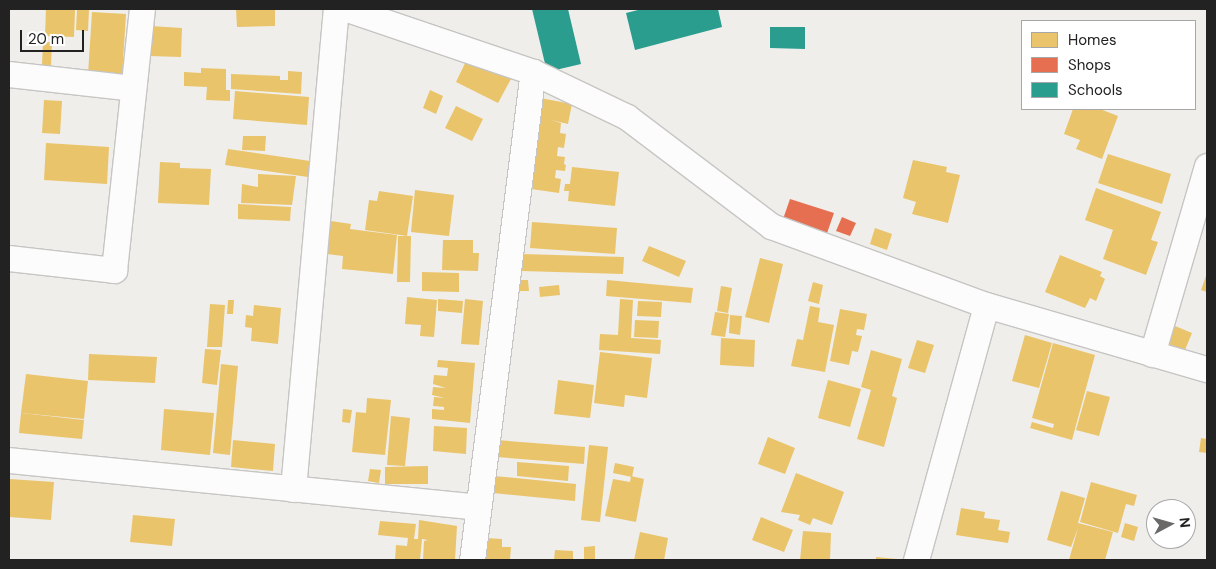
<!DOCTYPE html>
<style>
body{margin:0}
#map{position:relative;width:1216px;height:569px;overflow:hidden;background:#f0eeeb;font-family:"DM Sans",sans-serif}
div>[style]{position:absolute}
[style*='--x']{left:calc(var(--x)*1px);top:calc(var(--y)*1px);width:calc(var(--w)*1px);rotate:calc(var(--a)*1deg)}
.homes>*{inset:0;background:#e9c46a}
.shops>*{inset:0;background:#e76f51}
.schools>*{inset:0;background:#2a9d8f}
.roads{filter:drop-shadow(1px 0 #c6c5c3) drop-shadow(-1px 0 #c6c5c3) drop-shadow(0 1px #c6c5c3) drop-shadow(0 -1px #c6c5c3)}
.minor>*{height:25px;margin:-12.5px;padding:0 12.5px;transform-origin:12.5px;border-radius:12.5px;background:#fdfcfc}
span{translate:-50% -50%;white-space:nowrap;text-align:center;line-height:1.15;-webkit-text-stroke:5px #fff;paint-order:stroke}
.frame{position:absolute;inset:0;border:10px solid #222;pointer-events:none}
.legend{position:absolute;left:1021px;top:20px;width:175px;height:90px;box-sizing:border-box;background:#fff;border:1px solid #a7a7a7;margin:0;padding:6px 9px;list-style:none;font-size:15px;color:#222}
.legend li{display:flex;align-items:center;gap:10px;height:25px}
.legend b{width:25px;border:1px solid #a7a7a7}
.north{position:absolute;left:1146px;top:499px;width:50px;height:50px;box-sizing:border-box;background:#fff;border:1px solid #a7a7a7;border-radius:50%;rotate:84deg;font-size:14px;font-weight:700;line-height:20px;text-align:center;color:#222}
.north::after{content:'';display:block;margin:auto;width:18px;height:22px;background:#6a6968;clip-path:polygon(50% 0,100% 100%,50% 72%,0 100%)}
.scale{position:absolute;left:20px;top:30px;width:64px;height:22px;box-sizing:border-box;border:2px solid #222;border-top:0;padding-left:6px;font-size:15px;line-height:18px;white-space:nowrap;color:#222;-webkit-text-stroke:4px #fff;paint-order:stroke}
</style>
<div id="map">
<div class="homes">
<div style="clip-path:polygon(46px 9px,75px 10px,74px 37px,45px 36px)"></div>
<div style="clip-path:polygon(236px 9px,275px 9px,275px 26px,237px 27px)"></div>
<div style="clip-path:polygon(77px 10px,89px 10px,88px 31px,76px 30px)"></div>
<div style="clip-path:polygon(92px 12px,126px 14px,122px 77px,88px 75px)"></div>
<div style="clip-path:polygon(151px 26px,182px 28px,181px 57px,149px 56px)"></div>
<div style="clip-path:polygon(43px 42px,52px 42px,51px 65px,42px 65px)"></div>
<div style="clip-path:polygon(468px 57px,511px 79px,498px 103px,456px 82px)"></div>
<div style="clip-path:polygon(201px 68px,226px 69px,226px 90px,230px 90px,230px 101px,206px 100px,207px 87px,184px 86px,184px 72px,201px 73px)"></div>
<div style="clip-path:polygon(288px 71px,302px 72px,301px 94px,231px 89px,231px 74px,280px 76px,280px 80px,288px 80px)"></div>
<div style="clip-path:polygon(430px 90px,443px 96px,436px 114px,423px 108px)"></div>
<div style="clip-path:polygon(235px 91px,309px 97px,307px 125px,233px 119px)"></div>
<div style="clip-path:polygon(535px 97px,572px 104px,568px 124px,551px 120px,561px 123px,560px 133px,566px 134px,564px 148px,558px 147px,557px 156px,565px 157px,564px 164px,566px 165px,565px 171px,556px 170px,555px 178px,561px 179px,559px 193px,531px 189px,540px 120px,531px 118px)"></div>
<div style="clip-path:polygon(44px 100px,62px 101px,60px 134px,42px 133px)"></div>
<div style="clip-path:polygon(456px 106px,483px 119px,472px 141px,445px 128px)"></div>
<div style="clip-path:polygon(1073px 109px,1100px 109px,1118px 116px,1102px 159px,1076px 149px,1080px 140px,1064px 134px)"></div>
<div style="clip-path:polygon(243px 136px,266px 136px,265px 151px,242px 150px)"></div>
<div style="clip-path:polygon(46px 143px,109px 147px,107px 184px,44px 180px)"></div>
<div style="clip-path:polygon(228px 149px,310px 161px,308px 177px,225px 165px)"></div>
<div style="clip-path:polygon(1108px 154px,1171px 174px,1162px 204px,1098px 183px)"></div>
<div style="clip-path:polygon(913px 160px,947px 167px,946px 172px,960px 175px,948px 223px,912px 214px,916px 202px,903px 198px)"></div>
<div style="clip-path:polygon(160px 162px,180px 163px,180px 168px,211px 169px,209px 205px,158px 203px)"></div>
<div style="clip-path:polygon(572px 167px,619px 172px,615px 206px,568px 201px,569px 191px,564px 191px,565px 184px,570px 184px)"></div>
<div style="clip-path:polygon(258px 174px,296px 176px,292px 205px,241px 203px,242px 184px,258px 187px)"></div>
<div style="clip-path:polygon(1096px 188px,1161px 212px,1151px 240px,1158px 242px,1146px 275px,1103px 259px,1113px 230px,1085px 220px)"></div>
<div style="clip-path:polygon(415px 190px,454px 195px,449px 236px,411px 232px)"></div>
<div style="clip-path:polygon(379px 191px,413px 196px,407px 236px,365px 230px,369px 200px,377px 201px)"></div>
<div style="clip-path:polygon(238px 204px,291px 207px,290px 221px,238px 219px)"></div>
<div style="clip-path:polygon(331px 221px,351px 224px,350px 229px,397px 235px,393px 274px,342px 269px,343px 256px,327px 254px)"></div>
<div style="clip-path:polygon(532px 222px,617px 228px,615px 254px,530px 248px)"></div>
<div style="clip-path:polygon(875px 228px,892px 234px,887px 250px,870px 244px)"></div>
<div style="clip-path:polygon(398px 236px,411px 236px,410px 282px,397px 282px)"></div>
<div style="clip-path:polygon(443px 240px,473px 240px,473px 253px,479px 253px,478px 271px,442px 270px)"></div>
<div style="clip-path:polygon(649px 246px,686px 261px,679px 277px,642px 261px)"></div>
<div style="clip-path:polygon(522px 254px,624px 257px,623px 274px,522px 271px)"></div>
<div style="clip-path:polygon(1060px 255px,1102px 272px,1100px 276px,1105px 279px,1096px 301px,1090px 298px,1085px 308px,1045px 292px)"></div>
<div style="clip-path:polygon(760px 258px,783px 264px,769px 323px,745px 317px)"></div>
<div style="clip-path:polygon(422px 272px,459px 273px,459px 292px,422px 291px)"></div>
<div style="clip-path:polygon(1207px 273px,1207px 292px,1201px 290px)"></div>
<div style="clip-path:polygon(518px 280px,528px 280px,529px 291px,519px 291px)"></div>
<div style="clip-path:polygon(607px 280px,693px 288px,691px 303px,606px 296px)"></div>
<div style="clip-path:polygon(813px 282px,823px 285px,819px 304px,808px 301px)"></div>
<div style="clip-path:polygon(559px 285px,560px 295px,540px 297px,539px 287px)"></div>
<div style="clip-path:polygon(721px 286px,732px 288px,728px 313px,717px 311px)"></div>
<div style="clip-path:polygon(407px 297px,437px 300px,434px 337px,420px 336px,421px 325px,405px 324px)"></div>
<div style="clip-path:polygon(438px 299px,463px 301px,462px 313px,438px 311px)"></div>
<div style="clip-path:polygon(465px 299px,483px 301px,479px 345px,461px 344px)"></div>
<div style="clip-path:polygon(620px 299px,633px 300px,631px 338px,661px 340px,660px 354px,599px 350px,600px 334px,618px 335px)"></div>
<div style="clip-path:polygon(228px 300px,234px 300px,233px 314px,227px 314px)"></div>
<div style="clip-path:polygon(638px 301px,662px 302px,661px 317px,637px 316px)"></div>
<div style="clip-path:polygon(210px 304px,225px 305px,222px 347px,207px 347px)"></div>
<div style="clip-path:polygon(254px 305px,281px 308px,278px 344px,251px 341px,252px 328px,245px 327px,246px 315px,253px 316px)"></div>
<div style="clip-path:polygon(810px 306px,820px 308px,818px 322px,834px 325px,825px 372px,791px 366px,797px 339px,803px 340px)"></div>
<div style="clip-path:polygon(840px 309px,867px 314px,864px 330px,857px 329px,856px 335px,862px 336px,858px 352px,852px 351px,849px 365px,830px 361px)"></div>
<div style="clip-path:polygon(715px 312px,729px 314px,725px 337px,711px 335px)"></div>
<div style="clip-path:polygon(730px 315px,742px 316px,740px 335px,729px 333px)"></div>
<div style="clip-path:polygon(635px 320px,659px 321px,658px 338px,634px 337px)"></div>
<div style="clip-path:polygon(1175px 326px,1192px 333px,1185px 350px,1168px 344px)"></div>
<div style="clip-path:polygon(1025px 335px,1052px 343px,1039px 388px,1012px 381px)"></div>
<div style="clip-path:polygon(721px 338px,755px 340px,754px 367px,720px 365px)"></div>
<div style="clip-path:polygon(917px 340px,934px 345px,925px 373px,908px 368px)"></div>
<div style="clip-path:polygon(1053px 343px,1095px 355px,1072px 440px,1030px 428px,1032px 422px,1053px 428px,1054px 424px,1032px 418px)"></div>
<div style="clip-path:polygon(205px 349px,221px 350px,217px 385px,202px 383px)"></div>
<div style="clip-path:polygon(871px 350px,902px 359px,892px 396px,897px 398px,884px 447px,857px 439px,871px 390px,861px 387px)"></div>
<div style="clip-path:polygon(600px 352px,652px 358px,647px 398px,625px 395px,624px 407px,594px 403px)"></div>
<div style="clip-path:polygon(89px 354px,157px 357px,155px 383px,88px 380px)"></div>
<div style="clip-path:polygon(438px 360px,475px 363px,470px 423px,432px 419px,432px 409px,444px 410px,444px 407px,433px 406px,434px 397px,445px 398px,432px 395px,433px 387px,446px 388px,433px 384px,434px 375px,447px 376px,448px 368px,437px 367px)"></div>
<div style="clip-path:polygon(221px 364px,238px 366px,230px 455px,213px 453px)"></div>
<div style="clip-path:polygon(26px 374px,88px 381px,84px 419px,21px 413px)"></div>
<div style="clip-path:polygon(558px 380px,594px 385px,590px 418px,554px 414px)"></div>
<div style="clip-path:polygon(828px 380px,861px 389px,850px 427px,818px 418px)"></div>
<div style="clip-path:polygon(1087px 391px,1110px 397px,1099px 436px,1076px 430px)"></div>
<div style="clip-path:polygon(367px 398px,391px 400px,385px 455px,352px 452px,356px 412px,366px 413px)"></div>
<div style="clip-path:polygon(164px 409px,214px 413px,210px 455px,161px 450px)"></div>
<div style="clip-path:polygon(343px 409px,352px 410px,350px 423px,342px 422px)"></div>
<div style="clip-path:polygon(21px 413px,84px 420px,82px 439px,19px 433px)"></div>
<div style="clip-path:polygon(391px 416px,410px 418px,405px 466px,387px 465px)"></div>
<div style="clip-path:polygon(434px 426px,467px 428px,466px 454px,433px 451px)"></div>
<div style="clip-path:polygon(768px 437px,795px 448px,785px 474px,758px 464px)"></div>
<div style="clip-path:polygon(1201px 438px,1207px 439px,1207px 453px,1199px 452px)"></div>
<div style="clip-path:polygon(233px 440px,275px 444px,273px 471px,231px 467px)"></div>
<div style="clip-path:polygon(497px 440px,585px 447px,584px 464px,496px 457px)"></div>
<div style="clip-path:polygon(589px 445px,608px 447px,600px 522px,581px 520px)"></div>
<div style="clip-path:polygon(517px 462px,569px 466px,568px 481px,517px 476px)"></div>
<div style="clip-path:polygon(615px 463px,634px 467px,632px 477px,613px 473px)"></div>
<div style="clip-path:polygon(428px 466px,428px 484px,385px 484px,385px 467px)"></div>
<div style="clip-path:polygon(370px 469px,381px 470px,379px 483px,368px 481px)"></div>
<div style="clip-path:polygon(796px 473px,844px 492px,832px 525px,813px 518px,810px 525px,798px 520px,800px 515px,781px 512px)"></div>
<div style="clip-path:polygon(494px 476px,576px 484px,575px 501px,493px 493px)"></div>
<div style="clip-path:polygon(631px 476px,644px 479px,636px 522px,605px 516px,613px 479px,630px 482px)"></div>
<div style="clip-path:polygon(9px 479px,54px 482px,51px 520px,9px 517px)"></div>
<div style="clip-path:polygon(1091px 482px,1137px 495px,1134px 506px,1126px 504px,1118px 533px,1080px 522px)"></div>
<div style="clip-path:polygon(1061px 491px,1085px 498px,1078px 523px,1113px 532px,1105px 560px,1069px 560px,1078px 528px,1071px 547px,1047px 540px)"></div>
<div style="clip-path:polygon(961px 508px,985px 512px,984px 518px,1000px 520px,998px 530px,1010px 532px,1008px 543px,956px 535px)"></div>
<div style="clip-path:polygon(133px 515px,175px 519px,172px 546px,130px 542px)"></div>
<div style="clip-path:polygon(761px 517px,793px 530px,784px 552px,752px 540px)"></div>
<div style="clip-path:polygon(419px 520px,457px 526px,455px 560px,423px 560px,424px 541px,428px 540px,422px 539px,420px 560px,395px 560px,396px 545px,407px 546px,408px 538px,378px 535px,380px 521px,416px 524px,414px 539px,418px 539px)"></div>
<div style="clip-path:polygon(1125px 523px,1138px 527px,1134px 541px,1121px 537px)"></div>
<div style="clip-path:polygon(803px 531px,831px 533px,830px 560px,800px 560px)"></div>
<div style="clip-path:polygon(640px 532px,668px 538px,664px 560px,634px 560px)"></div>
<div style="clip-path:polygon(486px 538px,502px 539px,502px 547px,511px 547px,510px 560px,484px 560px)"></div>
<div style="clip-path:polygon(595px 546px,595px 560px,584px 560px,584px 547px)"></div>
<div style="clip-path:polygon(555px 550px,573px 551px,573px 560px,554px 560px)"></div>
<div style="clip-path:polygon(876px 557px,897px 559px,897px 560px,876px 560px)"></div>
</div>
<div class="shops">
<div style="clip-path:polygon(790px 199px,834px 213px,826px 236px,782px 222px)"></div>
<div style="clip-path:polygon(842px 217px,856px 223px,850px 236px,836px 231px)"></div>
</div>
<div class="schools">
<div style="clip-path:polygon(532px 9px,568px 9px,581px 64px,547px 72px)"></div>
<div style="clip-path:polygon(642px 9px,718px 9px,722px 27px,635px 50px,626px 13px)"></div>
<div style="clip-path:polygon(770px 27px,805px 27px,805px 49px,770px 48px)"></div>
</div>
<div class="roads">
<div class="minor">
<div style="--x:347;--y:9;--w:196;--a:18.7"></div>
<div style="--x:533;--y:72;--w:104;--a:25.6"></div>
<div style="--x:627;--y:117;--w:181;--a:37.1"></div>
<div style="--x:771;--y:226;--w:229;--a:20.2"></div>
<div style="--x:986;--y:305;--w:230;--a:16.2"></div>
<div style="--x:9;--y:74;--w:125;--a:6.4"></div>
<div style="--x:9;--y:258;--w:106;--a:6.5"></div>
<div style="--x:114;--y:270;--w:262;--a:-83.9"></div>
<div style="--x:1152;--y:354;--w:196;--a:-73.7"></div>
<div style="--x:9;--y:460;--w:471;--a:5.7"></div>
<div style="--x:293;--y:489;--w:482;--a:-84.9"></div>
<div style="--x:472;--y:560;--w:492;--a:-82.9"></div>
<div style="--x:916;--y:560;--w:264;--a:-74.6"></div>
</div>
</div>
<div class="frame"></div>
<ul class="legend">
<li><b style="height:14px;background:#e9c46a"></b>Homes</li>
<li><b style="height:14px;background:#e76f51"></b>Shops</li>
<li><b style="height:14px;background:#2a9d8f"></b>Schools</li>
</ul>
<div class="north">N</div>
<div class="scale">20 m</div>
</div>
